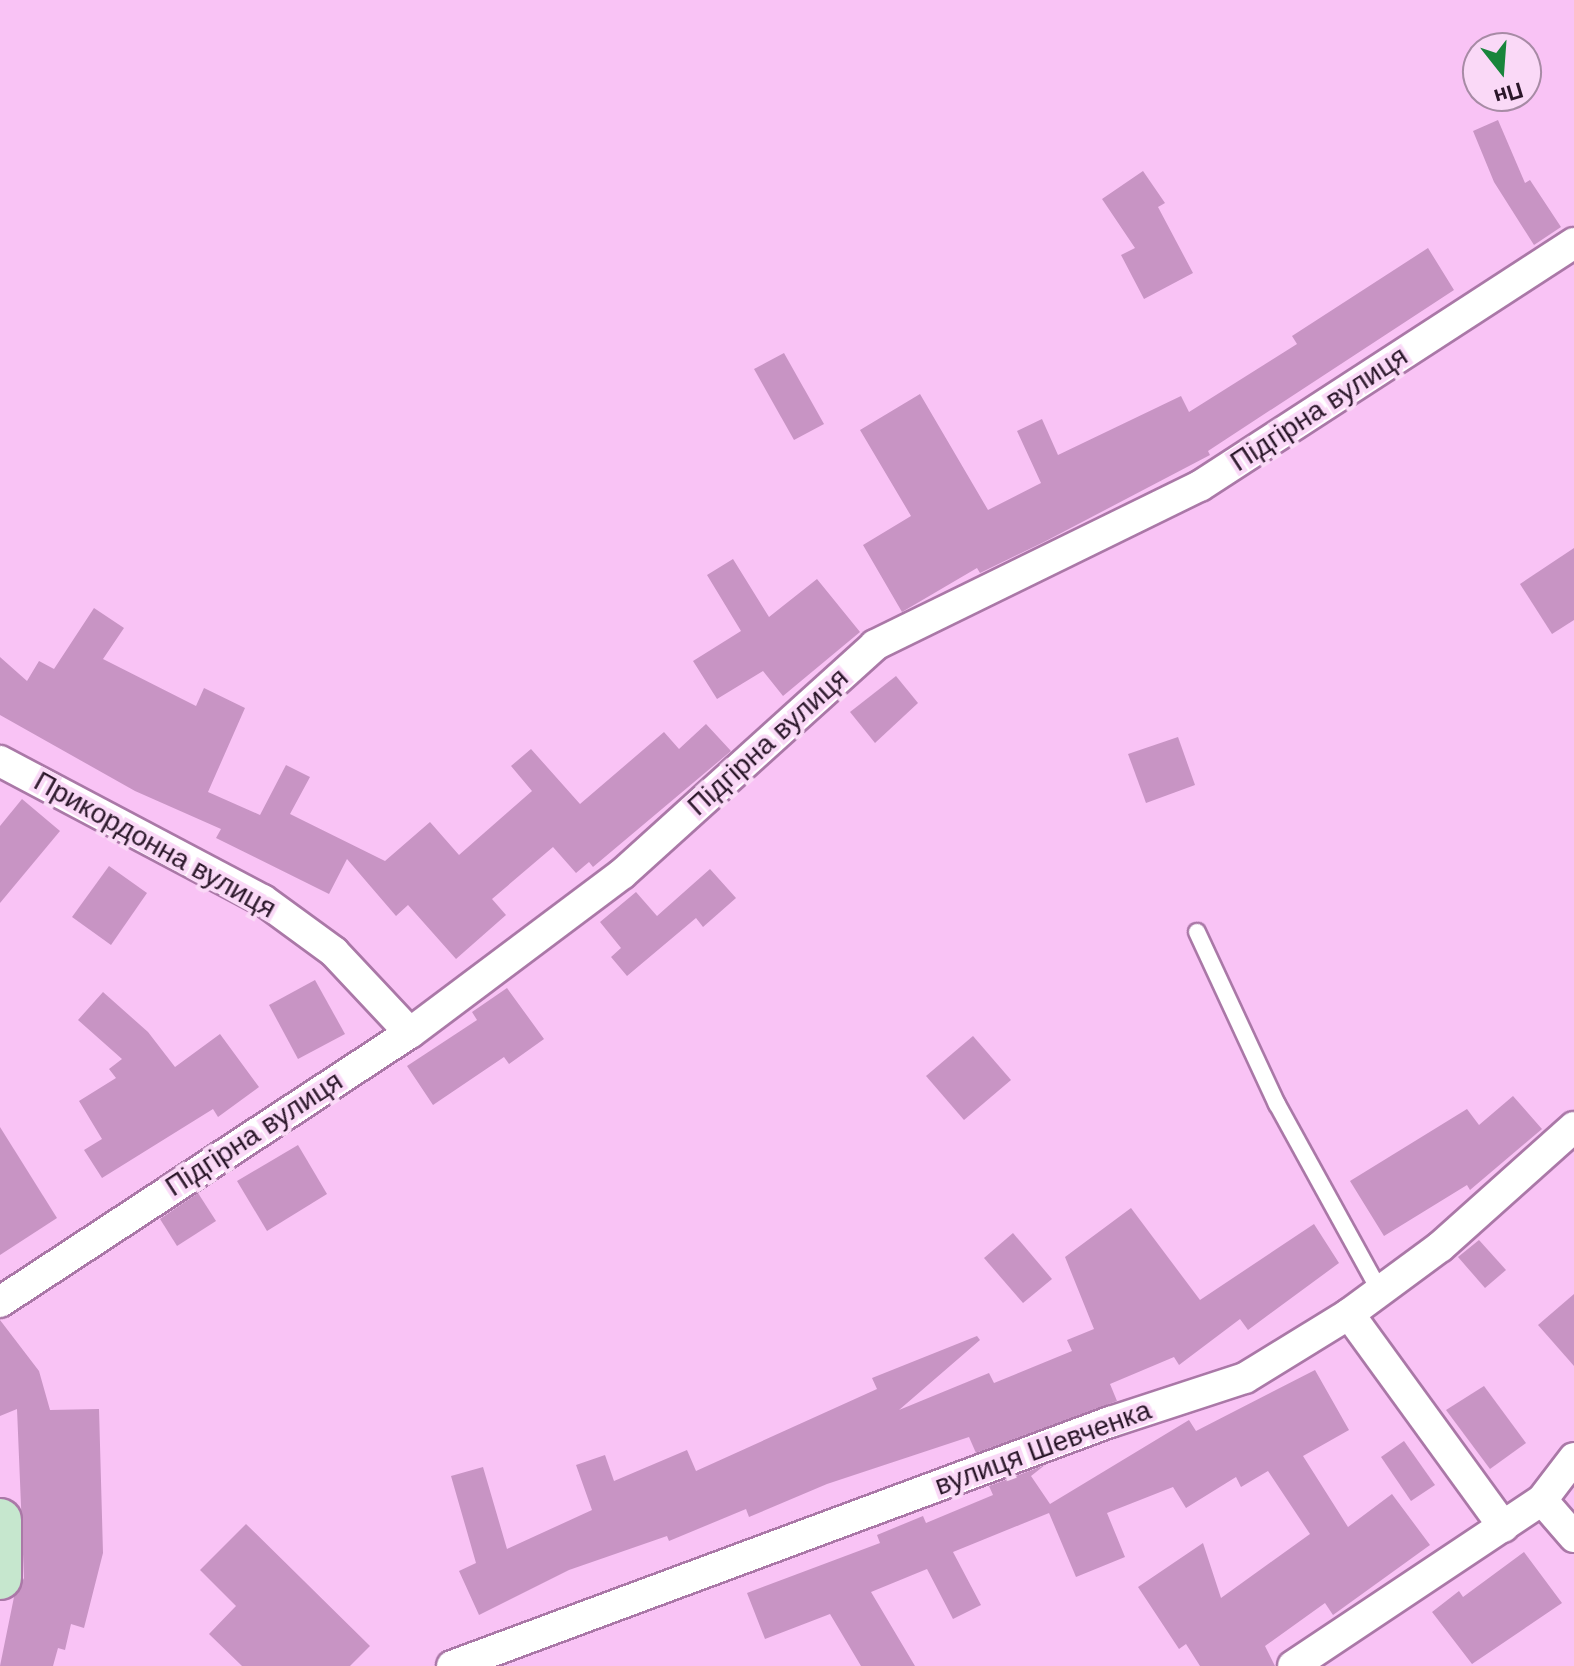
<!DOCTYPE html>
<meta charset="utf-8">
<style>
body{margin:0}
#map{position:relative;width:1574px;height:1666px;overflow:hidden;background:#f9c3f5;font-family:Arial,sans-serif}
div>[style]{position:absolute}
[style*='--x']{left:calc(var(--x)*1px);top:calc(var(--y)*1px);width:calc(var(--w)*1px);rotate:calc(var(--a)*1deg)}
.building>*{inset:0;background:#c894c4}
.roads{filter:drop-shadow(2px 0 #aa78a7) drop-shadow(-2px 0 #aa78a7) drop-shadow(0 2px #aa78a7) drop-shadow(0 -2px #aa78a7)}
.lane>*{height:16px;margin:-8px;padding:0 8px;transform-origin:8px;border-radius:8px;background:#fff}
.street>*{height:30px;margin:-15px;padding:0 15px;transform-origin:15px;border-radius:15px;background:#fff}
.secondary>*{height:42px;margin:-21px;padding:0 21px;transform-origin:21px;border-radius:21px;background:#c6e7ce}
span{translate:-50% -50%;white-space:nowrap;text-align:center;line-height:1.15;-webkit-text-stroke:8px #fad9f7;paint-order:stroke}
.street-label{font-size:28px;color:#2b172a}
.north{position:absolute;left:1462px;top:32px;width:80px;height:80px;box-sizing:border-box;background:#fad9f7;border:2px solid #a78ba5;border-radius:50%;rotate:163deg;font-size:22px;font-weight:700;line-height:32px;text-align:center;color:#2b172a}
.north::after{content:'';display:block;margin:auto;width:28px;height:36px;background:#19853c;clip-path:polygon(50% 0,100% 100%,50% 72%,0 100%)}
</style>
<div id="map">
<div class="building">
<div style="clip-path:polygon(1498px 120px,1525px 183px,1530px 180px,1561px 227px,1534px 245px,1494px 182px,1473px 131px)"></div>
<div style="clip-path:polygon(1143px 171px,1165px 203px,1158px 207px,1193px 273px,1144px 299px,1121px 255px,1135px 248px,1102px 199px)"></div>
<div style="clip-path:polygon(1428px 248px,1454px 290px,1208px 451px,1210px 455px,1044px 542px,980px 573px,977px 568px,902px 612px,863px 545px,911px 516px,860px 430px,920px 394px,988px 510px,1041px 483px,1017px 431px,1042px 419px,1058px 455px,1181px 396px,1189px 412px,1297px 344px,1292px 336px)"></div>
<div style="clip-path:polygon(784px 353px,824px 424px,794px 440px,754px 369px)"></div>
<div style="clip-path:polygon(1574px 548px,1574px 620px,1552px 634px,1520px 584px)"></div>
<div style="clip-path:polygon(733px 559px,769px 617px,817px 579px,860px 632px,783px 696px,763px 671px,717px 699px,693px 661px,741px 631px,707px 575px)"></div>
<div style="clip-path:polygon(94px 608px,124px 628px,103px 659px,196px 706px,204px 688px,245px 708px,208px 792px,260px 815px,286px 765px,310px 777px,290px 814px,385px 861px,430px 822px,459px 855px,532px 791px,511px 766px,531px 749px,580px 804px,664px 732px,679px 749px,706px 724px,731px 751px,593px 867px,589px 862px,576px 873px,553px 847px,492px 899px,506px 915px,456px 959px,408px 905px,396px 916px,347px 859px,329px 894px,216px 838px,221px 829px,135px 791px,0 715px,0 657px,27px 681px,39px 661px,54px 669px)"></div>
<div style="clip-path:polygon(896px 676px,918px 703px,875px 743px,850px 712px)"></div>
<div style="clip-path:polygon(1178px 737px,1195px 785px,1146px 803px,1128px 754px)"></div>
<div style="clip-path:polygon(22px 799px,60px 831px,0 903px,0 826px)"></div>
<div style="clip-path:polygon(109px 866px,147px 893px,111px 945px,72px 917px)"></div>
<div style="clip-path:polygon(710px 869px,736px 898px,703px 927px,696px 918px,627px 976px,611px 957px,621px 948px,600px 922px,636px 892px,657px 916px)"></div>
<div style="clip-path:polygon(315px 980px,345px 1034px,298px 1059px,269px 1005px)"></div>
<div style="clip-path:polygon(507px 988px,544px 1039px,509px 1064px,504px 1057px,433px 1105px,407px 1066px,477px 1020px,472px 1012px)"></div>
<div style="clip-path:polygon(103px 992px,148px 1032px,175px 1067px,220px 1034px,259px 1087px,218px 1117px,213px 1109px,102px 1178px,84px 1150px,102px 1139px,79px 1101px,116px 1078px,109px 1069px,122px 1059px,78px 1020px)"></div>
<div style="clip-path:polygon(973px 1036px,1011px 1080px,964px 1120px,926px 1076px)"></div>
<div style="clip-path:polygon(1513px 1096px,1542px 1129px,1470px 1190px,1467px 1185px,1384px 1236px,1350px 1181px,1467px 1109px,1479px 1125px)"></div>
<div style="clip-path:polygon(0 1127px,57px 1218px,0 1255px)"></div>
<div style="clip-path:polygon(298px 1145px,327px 1194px,267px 1231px,237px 1181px)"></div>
<div style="clip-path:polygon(198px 1193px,216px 1221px,177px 1246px,160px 1219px)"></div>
<div style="clip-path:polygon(1131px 1208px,1200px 1300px,1314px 1224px,1339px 1263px,1248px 1330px,1240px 1319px,1179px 1365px,1174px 1357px,1110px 1384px,1117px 1401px,976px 1453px,969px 1437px,827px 1484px,749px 1517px,746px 1509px,669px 1541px,667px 1536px,569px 1570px,479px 1615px,459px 1571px,476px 1563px,451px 1476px,483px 1467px,507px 1549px,592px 1510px,576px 1465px,605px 1455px,614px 1481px,687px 1450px,696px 1471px,877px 1389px,872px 1378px,977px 1336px,980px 1340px,899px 1410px,989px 1373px,994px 1383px,1072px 1351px,1067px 1340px,1094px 1329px,1065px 1257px)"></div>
<div style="clip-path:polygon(1013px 1233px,1052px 1279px,1023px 1303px,984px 1258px)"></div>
<div style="clip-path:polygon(1479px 1240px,1506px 1270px,1485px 1288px,1458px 1257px)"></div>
<div style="clip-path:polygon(1574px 1294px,1574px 1366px,1538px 1325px)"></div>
<div style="clip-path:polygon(0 1320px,39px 1371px,50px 1410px,99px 1409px,103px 1553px,84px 1628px,71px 1624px,65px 1650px,58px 1648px,53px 1666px,0 1666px,14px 1597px,24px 1578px,17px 1409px,0 1416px)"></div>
<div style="clip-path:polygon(1315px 1370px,1349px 1430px,1303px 1456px,1348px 1527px,1392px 1494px,1430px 1545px,1333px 1615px,1325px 1603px,1265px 1646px,1275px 1666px,1200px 1666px,1186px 1644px,1179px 1649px,1138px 1587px,1203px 1543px,1221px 1598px,1310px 1534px,1268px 1471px,1241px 1487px,1236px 1477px,1186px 1508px,1173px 1487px,1107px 1513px,1125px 1557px,1076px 1577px,1049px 1513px,953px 1552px,981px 1605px,953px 1619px,927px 1569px,871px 1592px,915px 1666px,861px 1666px,830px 1614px,765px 1639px,747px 1593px,880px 1543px,877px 1535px,923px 1516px,926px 1523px,993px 1495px,989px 1486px,1045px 1465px,1031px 1476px,1050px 1504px,1189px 1420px,1196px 1431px)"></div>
<div style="clip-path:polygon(1484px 1386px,1526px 1443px,1490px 1469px,1446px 1410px)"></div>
<div style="clip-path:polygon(1404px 1441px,1435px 1485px,1411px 1501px,1381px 1457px)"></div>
<div style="clip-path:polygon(246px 1524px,370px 1646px,350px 1666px,242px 1666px,209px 1634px,236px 1606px,200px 1570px)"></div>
<div style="clip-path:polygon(1524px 1552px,1562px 1603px,1472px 1664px,1432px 1612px,1459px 1591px,1463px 1597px)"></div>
</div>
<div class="roads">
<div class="lane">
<div style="--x:1197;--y:932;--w:190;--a:65.1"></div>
<div style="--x:1277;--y:1104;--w:213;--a:61.2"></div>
</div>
<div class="street">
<div style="--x:0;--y:761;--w:297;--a:27.9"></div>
<div style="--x:263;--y:900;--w:88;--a:36.2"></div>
<div style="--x:334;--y:952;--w:111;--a:46.8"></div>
<div style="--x:0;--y:1302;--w:490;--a:-33.3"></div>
<div style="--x:410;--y:1033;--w:265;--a:-36.9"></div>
<div style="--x:622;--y:874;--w:341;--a:-42.1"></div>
<div style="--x:875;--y:645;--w:362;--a:-26.1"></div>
<div style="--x:1200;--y:486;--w:446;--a:-33"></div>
<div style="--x:1349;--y:1314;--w:263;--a:54"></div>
<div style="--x:1574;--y:1458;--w:53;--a:127.3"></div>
<div style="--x:1542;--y:1500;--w:49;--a:49.1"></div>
<div style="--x:452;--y:1666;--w:702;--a:-20.35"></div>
<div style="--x:1110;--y:1422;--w:142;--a:-18.1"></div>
<div style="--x:1245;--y:1378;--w:122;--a:-31.6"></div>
<div style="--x:1349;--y:1314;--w:113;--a:-36.4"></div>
<div style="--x:1440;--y:1247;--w:180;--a:-41.8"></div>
<div style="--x:1293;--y:1666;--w:299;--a:-33.7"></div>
</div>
<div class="secondary">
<div style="--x:0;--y:1520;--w:58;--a:90"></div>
</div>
</div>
<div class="street-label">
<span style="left:1319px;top:409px;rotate:-33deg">Підгірна вулиця</span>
<span style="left:768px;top:742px;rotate:-42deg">Підгірна вулиця</span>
<span style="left:155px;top:845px;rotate:29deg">Прикордонна вулиця</span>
<span style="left:254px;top:1134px;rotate:-33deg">Підгірна вулиця</span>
<span style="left:1043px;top:1448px;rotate:-20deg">вулиця Шевченка</span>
</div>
<div class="north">Пн</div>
</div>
